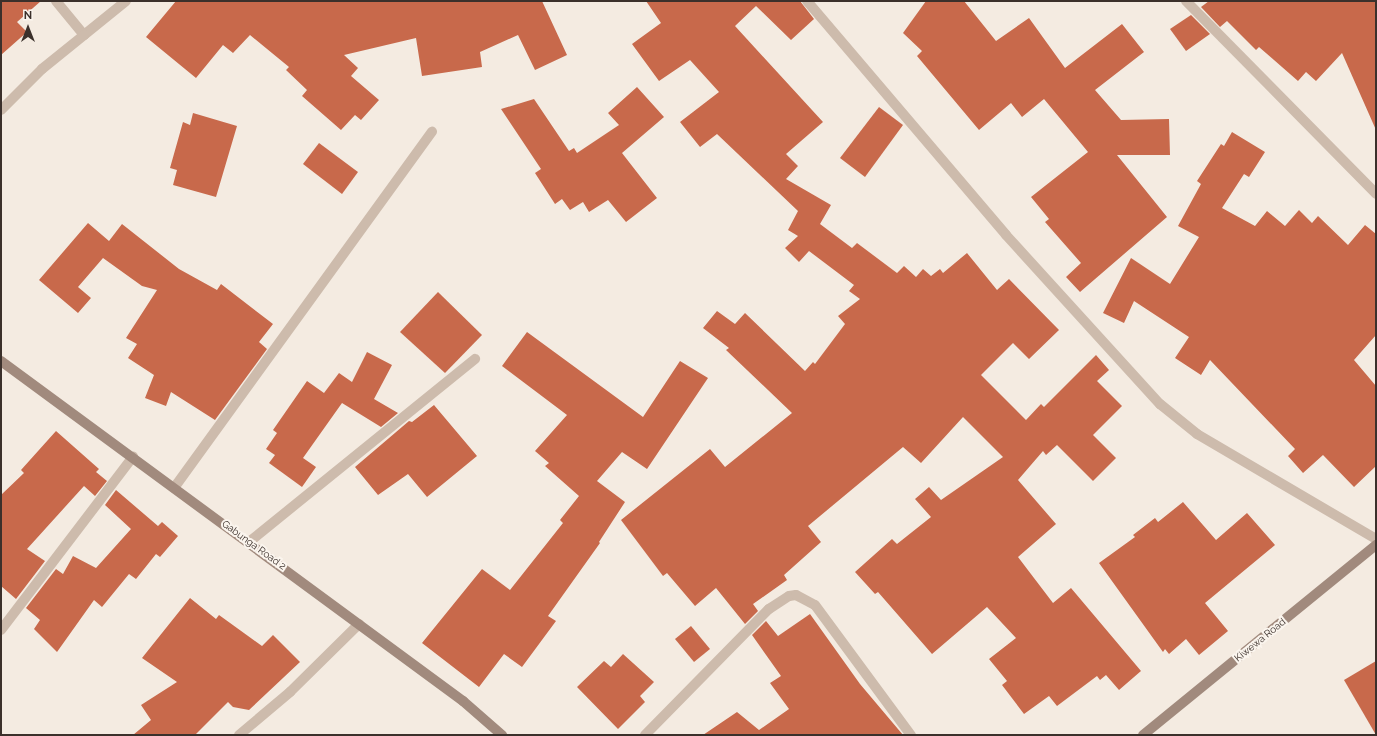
<!DOCTYPE html>
<style>
body{margin:0}
#map{position:relative;width:1377px;height:736px;overflow:hidden;background:#f4ebe1;font-family:Raleway,sans-serif}
div>[style]{position:absolute}
[style*='--x']{left:calc(var(--x)*1px);top:calc(var(--y)*1px);width:calc(var(--w)*1px);rotate:calc(var(--a)*1deg)}
.building>*{inset:0;background:#c8694b}
.street>*{height:10px;margin:-5px;padding:0 5px;transform-origin:5px;border-radius:5px;background:#cdbbac}
.secondary>*{height:10px;margin:-5px;padding:0 5px;transform-origin:5px;border-radius:5px;background:#a18a7d}
span{translate:-50% -50%;white-space:nowrap;text-align:center;line-height:1.15;-webkit-text-stroke:4px #fbf5ee;paint-order:stroke}
.street-label{font-size:10px;color:#3b302b}
.frame{position:absolute;inset:0;border:2px solid #3b302b;pointer-events:none}
.north{position:absolute;left:8px;top:8px;width:40px;height:40px;-webkit-text-stroke:3px #fbf5ee;paint-order:stroke;rotate:0deg;font-size:11px;font-weight:700;line-height:16px;text-align:center;color:#3b302b}
.north::after{content:'';display:block;margin:auto;width:14px;height:18px;background:#3b302b;clip-path:polygon(50% 0,100% 100%,50% 72%,0 100%)}
</style>
<div id="map">
<div class="building">
<div style="clip-path:polygon(1px 1px,41px 1px,17px 22px,27px 32px,1px 55px)"></div>
<div style="clip-path:polygon(176px 1px,542px 1px,567px 55px,535px 70px,518px 35px,480px 52px,482px 67px,422px 76px,416px 38px,344px 55px,358px 68px,351px 76px,379px 100px,361px 120px,355px 115px,341px 130px,302px 96px,307px 90px,286px 70px,289px 67px,250px 35px,233px 53px,223px 45px,196px 78px,146px 37px)"></div>
<div style="clip-path:polygon(646px 1px,800px 1px,814px 19px,791px 40px,756px 6px,735px 26px,823px 122px,786px 154px,798px 166px,786px 179px,831px 205px,820px 224px,852px 248px,857px 243px,897px 273px,904px 266px,916px 277px,923px 269px,931px 276px,940px 269px,943px 273px,967px 253px,997px 290px,1009px 279px,1059px 330px,1029px 359px,1013px 343px,981px 375px,1026px 420px,1041px 404px,1044px 407px,1096px 355px,1109px 370px,1097px 381px,1122px 406px,1093px 435px,1116px 458px,1093px 481px,1057px 445px,1046px 455px,1043px 451px,1018px 480px,1056px 524px,1018px 557px,1053px 603px,1071px 588px,1141px 671px,1119px 690px,1106px 675px,1100px 680px,1097px 676px,1057px 706px,1049px 696px,1024px 714px,1002px 685px,1007px 681px,989px 659px,1016px 638px,987px 607px,932px 654px,878px 592px,875px 594px,855px 572px,892px 539px,897px 544px,931px 517px,915px 499px,929px 487px,941px 500px,1003px 457px,963px 417px,921px 463px,903px 447px,808px 526px,821px 542px,784px 575px,787px 580px,753px 604px,758px 611px,745px 624px,716px 588px,695px 606px,667px 573px,663px 576px,621px 520px,710px 449px,725px 467px,792px 413px,726px 350px,729px 348px,703px 328px,717px 311px,735px 324px,745px 313px,805px 371px,813px 362px,815px 364px,845px 324px,838px 316px,860px 299px,849px 291px,854px 285px,809px 251px,799px 262px,785px 248px,798px 236px,788px 230px,798px 211px,717px 134px,700px 147px,680px 122px,719px 92px,690px 60px,659px 81px,632px 44px,661px 23px)"></div>
<div style="clip-path:polygon(926px 1px,964px 1px,996px 41px,1029px 18px,1065px 68px,1122px 24px,1144px 52px,1095px 90px,1121px 120px,1169px 119px,1170px 155px,1117px 155px,1167px 217px,1080px 292px,1066px 277px,1081px 263px,1045px 222px,1049px 219px,1031px 197px,1088px 152px,1044px 99px,1022px 117px,1011px 103px,979px 130px,917px 56px,922px 51px,903px 33px)"></div>
<div style="clip-path:polygon(1209px 1px,1376px 1px,1376px 130px,1342px 53px,1316px 81px,1306px 72px,1298px 81px,1259px 47px,1256px 50px,1227px 21px,1220px 27px,1201px 7px)"></div>
<div style="clip-path:polygon(1191px 15px,1210px 34px,1186px 51px,1170px 29px)"></div>
<div style="clip-path:polygon(637px 87px,664px 117px,622px 153px,657px 198px,626px 222px,608px 200px,589px 212px,583px 202px,570px 210px,562px 199px,555px 204px,535px 173px,541px 169px,501px 109px,534px 99px,569px 151px,574px 148px,577px 153px,619px 125px,608px 113px)"></div>
<div style="clip-path:polygon(879px 107px,903px 125px,865px 177px,840px 158px)"></div>
<div style="clip-path:polygon(193px 113px,237px 126px,216px 197px,173px 185px,177px 170px,170px 168px,183px 122px,190px 125px)"></div>
<div style="clip-path:polygon(1232px 132px,1265px 152px,1249px 177px,1244px 174px,1222px 208px,1255px 226px,1267px 211px,1285px 226px,1299px 210px,1312px 223px,1318px 216px,1348px 245px,1365px 225px,1376px 234px,1376px 335px,1354px 360px,1376px 386px,1376px 466px,1354px 487px,1323px 455px,1303px 473px,1288px 456px,1295px 449px,1210px 360px,1201px 375px,1175px 358px,1189px 337px,1134px 301px,1124px 323px,1103px 313px,1131px 258px,1170px 284px,1199px 237px,1178px 226px,1201px 184px,1197px 181px,1221px 144px,1224px 146px)"></div>
<div style="clip-path:polygon(319px 143px,358px 172px,342px 194px,303px 164px)"></div>
<div style="clip-path:polygon(88px 223px,109px 241px,122px 224px,179px 269px,217px 290px,221px 284px,273px 324px,259px 342px,267px 349px,215px 420px,171px 392px,166px 406px,145px 398px,154px 375px,128px 358px,137px 344px,126px 338px,157px 290px,142px 286px,103px 258px,78px 287px,91px 298px,78px 313px,39px 280px)"></div>
<div style="clip-path:polygon(438px 292px,482px 335px,445px 373px,400px 332px)"></div>
<div style="clip-path:polygon(527px 332px,643px 417px,680px 361px,708px 378px,647px 469px,622px 452px,597px 481px,625px 502px,599px 542px,600px 543px,548px 616px,556px 621px,522px 667px,504px 654px,479px 687px,422px 643px,482px 569px,510px 590px,563px 523px,560px 520px,579px 496px,545px 466px,549px 463px,535px 451px,567px 415px,502px 366px)"></div>
<div style="clip-path:polygon(367px 352px,392px 365px,374px 399px,398px 413px,381px 427px,342px 403px,303px 458px,316px 467px,302px 487px,269px 463px,275px 455px,266px 449px,277px 433px,273px 430px,307px 381px,324px 393px,339px 373px,352px 382px)"></div>
<div style="clip-path:polygon(434px 405px,477px 456px,427px 497px,408px 474px,378px 495px,355px 467px,409px 421px,412px 422px)"></div>
<div style="clip-path:polygon(56px 431px,99px 469px,96px 472px,107px 481px,95px 496px,84px 486px,27px 549px,45px 561px,16px 599px,1px 586px,1px 495px,24px 473px,21px 470px)"></div>
<div style="clip-path:polygon(116px 490px,158px 526px,162px 522px,178px 536px,160px 557px,156px 554px,136px 579px,129px 574px,102px 607px,94px 600px,57px 652px,34px 629px,40px 620px,26px 608px,56px 569px,63px 574px,73px 556px,96px 568px,131px 529px,105px 505px)"></div>
<div style="clip-path:polygon(1183px 502px,1216px 540px,1247px 513px,1275px 545px,1205px 603px,1228px 631px,1199px 655px,1186px 639px,1169px 654px,1165px 649px,1163px 652px,1099px 563px,1135px 537px,1133px 535px,1155px 518px,1158px 522px)"></div>
<div style="clip-path:polygon(190px 598px,216px 619px,219px 615px,262px 646px,273px 635px,300px 662px,249px 710px,233px 707px,228px 702px,195px 735px,133px 735px,151px 720px,141px 705px,177px 682px,142px 658px)"></div>
<div style="clip-path:polygon(810px 614px,860px 684px,903px 735px,703px 735px,737px 712px,759px 730px,789px 709px,770px 683px,781px 676px,752px 635px,766px 621px,778px 636px)"></div>
<div style="clip-path:polygon(691px 626px,710px 649px,694px 662px,675px 639px)"></div>
<div style="clip-path:polygon(623px 654px,654px 682px,640px 696px,645px 702px,618px 729px,577px 687px,604px 661px,611px 667px)"></div>
<div style="clip-path:polygon(1376px 661px,1376px 735px,1344px 680px)"></div>
</div>
<div class="street">
<div style="--x:56;--y:1;--w:44;--a:50.5"></div>
<div style="--x:84;--y:35;--w:54;--a:-39"></div>
<div style="--x:807;--y:1;--w:307;--a:49.6"></div>
<div style="--x:1006;--y:235;--w:229;--a:47.7"></div>
<div style="--x:1160;--y:404;--w:48;--a:39"></div>
<div style="--x:1197;--y:434;--w:208;--a:30.4"></div>
<div style="--x:1186;--y:1;--w:271;--a:45.4"></div>
<div style="--x:1;--y:110;--w:58;--a:-45"></div>
<div style="--x:42;--y:69;--w:54;--a:-39"></div>
<div style="--x:174;--y:488;--w:440;--a:-54.1"></div>
<div style="--x:249;--y:542;--w:291;--a:-39"></div>
<div style="--x:1;--y:630;--w:218;--a:-52.7"></div>
<div style="--x:239;--y:735;--w:67;--a:-40.1"></div>
<div style="--x:290;--y:692;--w:97;--a:-44.6"></div>
<div style="--x:645;--y:735;--w:177;--a:-45.5"></div>
<div style="--x:769;--y:609;--w:24;--a:-33"></div>
<div style="--x:789;--y:596;--w:7;--a:-8"></div>
<div style="--x:796;--y:595;--w:21;--a:28"></div>
<div style="--x:815;--y:605;--w:162;--a:53.6"></div>
</div>
<div class="secondary">
<div style="--x:1;--y:361;--w:574;--a:36.35"></div>
<div style="--x:463;--y:701;--w:52;--a:41.1"></div>
<div style="--x:1143;--y:735;--w:301;--a:-39.2"></div>
</div>
<div class="street-label">
<span style="left:254px;top:545px;rotate:36deg">Gabunga Road 2</span>
<span style="left:1260px;top:640px;rotate:-39deg">Kiwewa Road</span>
</div>
<div class="frame"></div>
<div class="north">N</div>
</div>
